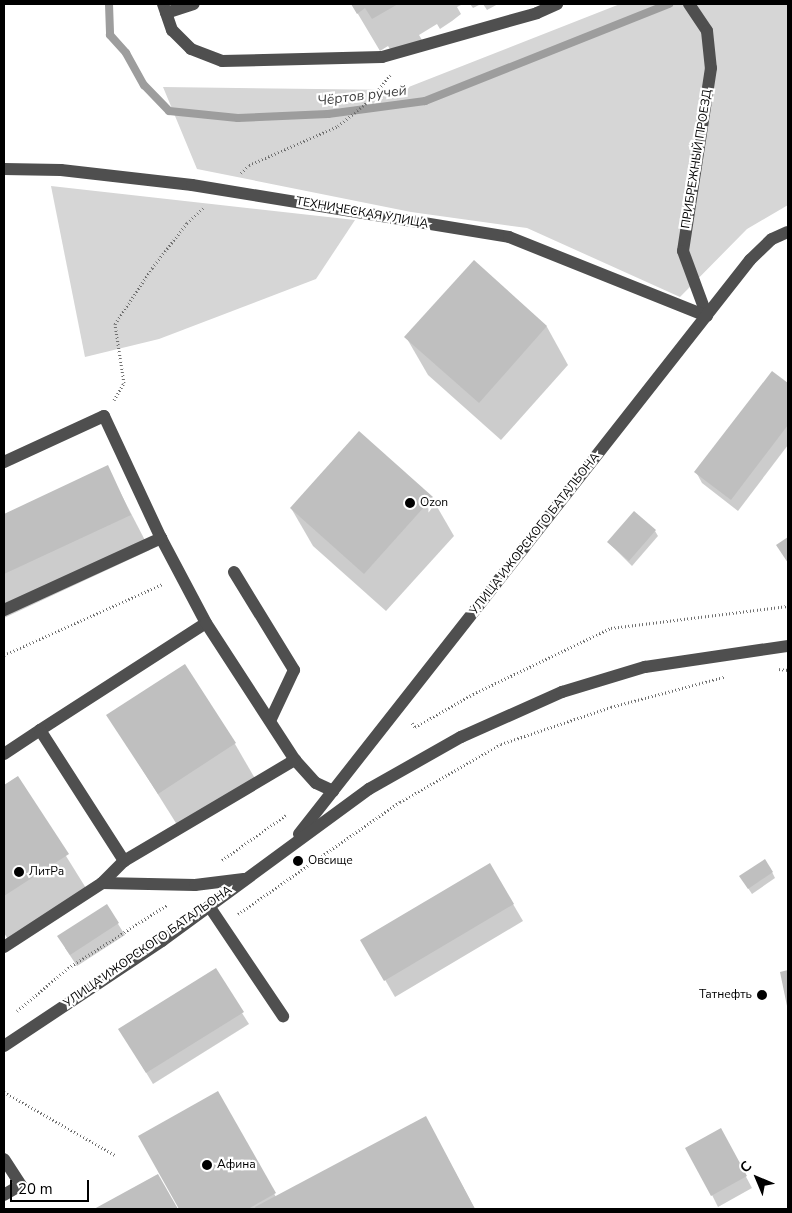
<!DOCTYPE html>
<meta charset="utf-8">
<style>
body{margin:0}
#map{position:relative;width:792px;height:1213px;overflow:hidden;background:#fff;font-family:"Nunito Sans",sans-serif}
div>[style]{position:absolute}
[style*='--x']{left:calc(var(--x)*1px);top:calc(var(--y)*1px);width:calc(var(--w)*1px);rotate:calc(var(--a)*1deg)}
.green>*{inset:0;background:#d6d6d6}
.shadow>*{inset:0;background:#0003}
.stream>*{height:8px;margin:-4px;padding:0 4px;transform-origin:4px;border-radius:4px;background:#9d9d9d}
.building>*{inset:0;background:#bfbfbf}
.path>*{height:3px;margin-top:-1.5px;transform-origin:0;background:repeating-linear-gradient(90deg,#717171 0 1px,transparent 0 3.5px)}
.minor>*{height:12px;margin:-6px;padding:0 6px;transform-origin:6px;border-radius:6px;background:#4f4f4f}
.dots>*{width:14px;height:14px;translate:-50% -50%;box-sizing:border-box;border:2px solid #fff;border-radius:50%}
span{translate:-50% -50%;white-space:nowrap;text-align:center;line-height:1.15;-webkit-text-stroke:4.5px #fff;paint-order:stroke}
.street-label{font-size:12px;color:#000}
.poi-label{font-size:12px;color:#000}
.left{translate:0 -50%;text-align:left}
.right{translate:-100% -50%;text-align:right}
.water-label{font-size:14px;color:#3e3e3e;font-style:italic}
.frame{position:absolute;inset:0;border:5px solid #000;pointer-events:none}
.north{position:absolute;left:732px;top:1153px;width:50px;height:50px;-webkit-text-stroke:4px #fff;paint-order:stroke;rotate:315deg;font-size:14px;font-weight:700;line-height:20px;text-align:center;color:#000}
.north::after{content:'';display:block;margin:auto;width:18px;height:22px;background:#000;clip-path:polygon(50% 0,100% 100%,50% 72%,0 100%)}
.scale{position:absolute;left:10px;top:1180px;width:79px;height:22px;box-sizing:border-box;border:2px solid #000;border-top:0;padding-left:6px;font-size:15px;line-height:18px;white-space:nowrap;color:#000;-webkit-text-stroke:4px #fff;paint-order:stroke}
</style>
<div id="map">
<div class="green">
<div style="clip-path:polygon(620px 4px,788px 4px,788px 205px,747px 229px,680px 297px,527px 228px,411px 212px,197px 169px,163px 87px,401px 90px)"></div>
<div style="clip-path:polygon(51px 186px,355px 220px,316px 279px,159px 339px,85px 357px)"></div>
</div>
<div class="shadow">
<div style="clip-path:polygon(352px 4px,463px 4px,457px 7px,461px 14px,452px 21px,440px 29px,437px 24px,419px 35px,422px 40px,395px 57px,388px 46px,380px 51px)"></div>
<div style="clip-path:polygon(470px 4px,481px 4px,473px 8px)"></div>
<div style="clip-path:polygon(483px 4px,498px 4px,487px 10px)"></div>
<div style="clip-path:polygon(474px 261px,547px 327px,568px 365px,501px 440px,428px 375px,406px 337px)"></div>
<div style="clip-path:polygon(772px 372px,788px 385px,788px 445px,738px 511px,702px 483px,696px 472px)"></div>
<div style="clip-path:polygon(359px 433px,432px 498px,454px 536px,386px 611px,313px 546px,291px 508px)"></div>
<div style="clip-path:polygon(107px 467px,150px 550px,4px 618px,4px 515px)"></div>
<div style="clip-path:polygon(655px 531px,658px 536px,632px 566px,608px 542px)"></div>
<div style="clip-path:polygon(108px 715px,235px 744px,257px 782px,181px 831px)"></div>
<div style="clip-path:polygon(17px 777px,89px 893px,11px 944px,4px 933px,4px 786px)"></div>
<div style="clip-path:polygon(490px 865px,523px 921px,395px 997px,362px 940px)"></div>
<div style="clip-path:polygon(772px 872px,775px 878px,752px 894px,744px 882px)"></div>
<div style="clip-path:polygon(106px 905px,125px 935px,77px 966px,65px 948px)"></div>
<div style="clip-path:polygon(242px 1013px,249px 1024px,153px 1084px,127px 1041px)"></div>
<div style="clip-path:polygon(218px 1093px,276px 1197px,435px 1135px,475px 1209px,181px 1209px,140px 1136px)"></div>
<div style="clip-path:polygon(727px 1141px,752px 1188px,718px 1207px,712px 1195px)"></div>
<div style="clip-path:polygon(157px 1175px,177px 1209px,96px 1209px)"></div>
</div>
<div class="stream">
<div style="--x:109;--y:4;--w:31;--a:88"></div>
<div style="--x:110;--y:35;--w:24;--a:48"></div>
<div style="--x:126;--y:53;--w:37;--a:61"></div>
<div style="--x:144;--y:85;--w:36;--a:46"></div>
<div style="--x:169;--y:111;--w:69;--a:5.8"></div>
<div style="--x:238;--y:118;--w:90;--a:-2.5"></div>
<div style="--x:328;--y:114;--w:98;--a:-7.6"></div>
<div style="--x:425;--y:101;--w:263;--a:-21.7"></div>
</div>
<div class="building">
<div style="clip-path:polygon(351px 4px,398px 4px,372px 19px,365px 8px,357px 14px)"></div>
<div style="clip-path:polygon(474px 260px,547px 326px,479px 403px,404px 337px)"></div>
<div style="clip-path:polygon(772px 371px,788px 383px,788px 425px,731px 500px,694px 472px)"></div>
<div style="clip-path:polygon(359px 431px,433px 497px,364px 574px,290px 508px)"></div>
<div style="clip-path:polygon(108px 465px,131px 515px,4px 574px,4px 514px)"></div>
<div style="clip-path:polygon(634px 511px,656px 530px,629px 561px,607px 542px)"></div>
<div style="clip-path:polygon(788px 537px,788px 563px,776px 545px)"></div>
<div style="clip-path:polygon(185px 664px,236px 743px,158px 794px,106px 715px)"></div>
<div style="clip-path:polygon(18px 776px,69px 854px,4px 896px,4px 785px)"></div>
<div style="clip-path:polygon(765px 859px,773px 872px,748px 889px,739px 876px)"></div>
<div style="clip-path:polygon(490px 863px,514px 904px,384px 981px,360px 940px)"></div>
<div style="clip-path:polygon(107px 904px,119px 923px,70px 955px,57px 936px)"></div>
<div style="clip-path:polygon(216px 968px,244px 1012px,146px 1073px,118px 1029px)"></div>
<div style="clip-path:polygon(788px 970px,788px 1006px,787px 1006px,780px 972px)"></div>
<div style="clip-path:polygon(218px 1091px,276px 1193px,248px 1209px,179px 1209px,138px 1136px)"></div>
<div style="clip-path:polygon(426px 1116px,475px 1209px,256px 1209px,255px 1207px)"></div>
<div style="clip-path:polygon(721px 1128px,747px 1176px,711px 1196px,685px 1148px)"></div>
<div style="clip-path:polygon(158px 1174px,178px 1209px,94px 1209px)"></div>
</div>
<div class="path">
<div style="--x:241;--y:173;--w:11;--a:-45"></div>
<div style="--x:249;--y:165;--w:97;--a:-23.7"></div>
<div style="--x:338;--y:126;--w:41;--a:-39.1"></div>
<div style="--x:370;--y:100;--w:32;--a:-51"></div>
<div style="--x:114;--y:400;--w:20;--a:-60"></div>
<div style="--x:124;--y:383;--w:60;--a:-98.7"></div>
<div style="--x:115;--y:324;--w:67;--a:-56.5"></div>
<div style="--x:152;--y:268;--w:57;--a:-52.1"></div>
<div style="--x:187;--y:223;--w:22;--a:-43"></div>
<div style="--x:4;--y:655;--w:174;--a:-24.1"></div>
<div style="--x:779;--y:669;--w:9;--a:6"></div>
<div style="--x:412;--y:723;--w:5;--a:53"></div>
<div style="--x:415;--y:727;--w:67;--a:-29.6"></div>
<div style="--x:473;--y:694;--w:153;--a:-25.6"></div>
<div style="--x:611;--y:628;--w:178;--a:-7.1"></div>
<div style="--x:222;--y:860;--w:78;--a:-35.1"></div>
<div style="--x:238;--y:914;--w:197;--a:-34.7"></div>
<div style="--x:400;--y:802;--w:116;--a:-29.9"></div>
<div style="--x:501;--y:744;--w:116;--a:-18.6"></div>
<div style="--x:611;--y:707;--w:117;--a:-14.9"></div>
<div style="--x:17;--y:1011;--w:67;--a:-40.1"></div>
<div style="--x:68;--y:968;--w:117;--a:-32.5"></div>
<div style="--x:4;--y:1092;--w:128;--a:29.6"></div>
</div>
<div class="minor">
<div style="--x:163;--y:4;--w:28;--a:71"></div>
<div style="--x:172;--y:30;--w:27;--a:45"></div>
<div style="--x:191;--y:49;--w:33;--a:21"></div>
<div style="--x:222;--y:61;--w:160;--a:-1.4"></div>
<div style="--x:382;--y:57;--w:161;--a:-15.8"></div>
<div style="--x:537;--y:13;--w:22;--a:-24"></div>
<div style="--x:689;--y:4;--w:32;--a:56"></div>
<div style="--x:707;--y:31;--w:37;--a:84"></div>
<div style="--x:711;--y:68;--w:185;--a:98.7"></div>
<div style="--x:683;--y:251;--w:69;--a:69.7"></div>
<div style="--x:166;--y:13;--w:29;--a:-18"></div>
<div style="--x:4;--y:169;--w:57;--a:1"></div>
<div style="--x:61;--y:170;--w:132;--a:6.5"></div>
<div style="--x:192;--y:185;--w:321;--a:9.3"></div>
<div style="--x:509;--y:237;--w:213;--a:21.8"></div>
<div style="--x:4;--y:462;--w:110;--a:-24.7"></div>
<div style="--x:104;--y:416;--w:135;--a:65"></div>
<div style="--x:161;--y:538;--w:96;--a:62.1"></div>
<div style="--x:234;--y:572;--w:115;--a:58.5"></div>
<div style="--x:294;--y:670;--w:56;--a:115.2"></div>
<div style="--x:4;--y:610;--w:173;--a:-24.6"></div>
<div style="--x:40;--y:730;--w:197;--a:-32.8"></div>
<div style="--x:206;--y:623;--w:163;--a:57"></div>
<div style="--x:295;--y:760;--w:31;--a:48"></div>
<div style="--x:316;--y:783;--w:19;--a:25"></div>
<div style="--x:4;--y:754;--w:43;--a:-33.7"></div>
<div style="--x:40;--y:730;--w:156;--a:57.3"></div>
<div style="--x:299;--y:834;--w:730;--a:-51.84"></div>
<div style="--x:750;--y:260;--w:30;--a:-44"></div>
<div style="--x:772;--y:239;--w:17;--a:-24"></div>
<div style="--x:102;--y:883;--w:93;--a:1.2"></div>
<div style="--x:195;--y:885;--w:49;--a:-7"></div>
<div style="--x:209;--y:906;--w:133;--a:56.1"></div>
<div style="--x:4;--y:947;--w:117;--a:-33.1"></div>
<div style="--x:102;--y:883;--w:31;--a:-45"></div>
<div style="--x:124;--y:861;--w:199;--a:-30.6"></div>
<div style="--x:4;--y:1046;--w:190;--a:-33.6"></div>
<div style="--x:162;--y:941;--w:257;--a:-36.3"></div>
<div style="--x:369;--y:789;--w:106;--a:-29.5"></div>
<div style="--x:461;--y:737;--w:111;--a:-24"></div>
<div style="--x:562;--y:692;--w:87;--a:-16.8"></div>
<div style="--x:645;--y:667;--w:145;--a:-8.4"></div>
<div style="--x:4;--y:1159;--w:31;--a:57"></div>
<div style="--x:21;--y:1185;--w:20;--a:150"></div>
</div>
<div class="dots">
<div style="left:410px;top:503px;background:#000"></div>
<div style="left:298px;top:861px;background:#000"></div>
<div style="left:19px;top:872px;background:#000"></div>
<div style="left:762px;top:995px;background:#000"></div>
<div style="left:207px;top:1165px;background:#000"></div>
</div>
<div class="street-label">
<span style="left:697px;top:159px;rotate:-81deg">ПРИБРЕЖНЫЙ ПРОЕЗД</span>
<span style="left:362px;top:213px;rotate:10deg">ТЕХНИЧЕСКАЯ УЛИЦА</span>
<span style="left:535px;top:534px;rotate:-52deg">УЛИЦА ИЖОРСКОГО БАТАЛЬОНА</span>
<span style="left:148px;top:947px;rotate:-35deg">УЛИЦА ИЖОРСКОГО БАТАЛЬОНА</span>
</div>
<div class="poi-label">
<span class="left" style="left:420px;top:503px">Ozon</span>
<span class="left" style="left:308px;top:861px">Овсище</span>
<span class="left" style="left:29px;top:872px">ЛитРа</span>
<span class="right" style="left:752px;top:995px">Татнефть</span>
<span class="left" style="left:217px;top:1165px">Афина</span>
</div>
<div class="water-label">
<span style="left:362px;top:96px;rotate:-7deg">Чёртов ручей</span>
</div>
<div class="frame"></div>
<div class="north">С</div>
<div class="scale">20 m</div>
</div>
